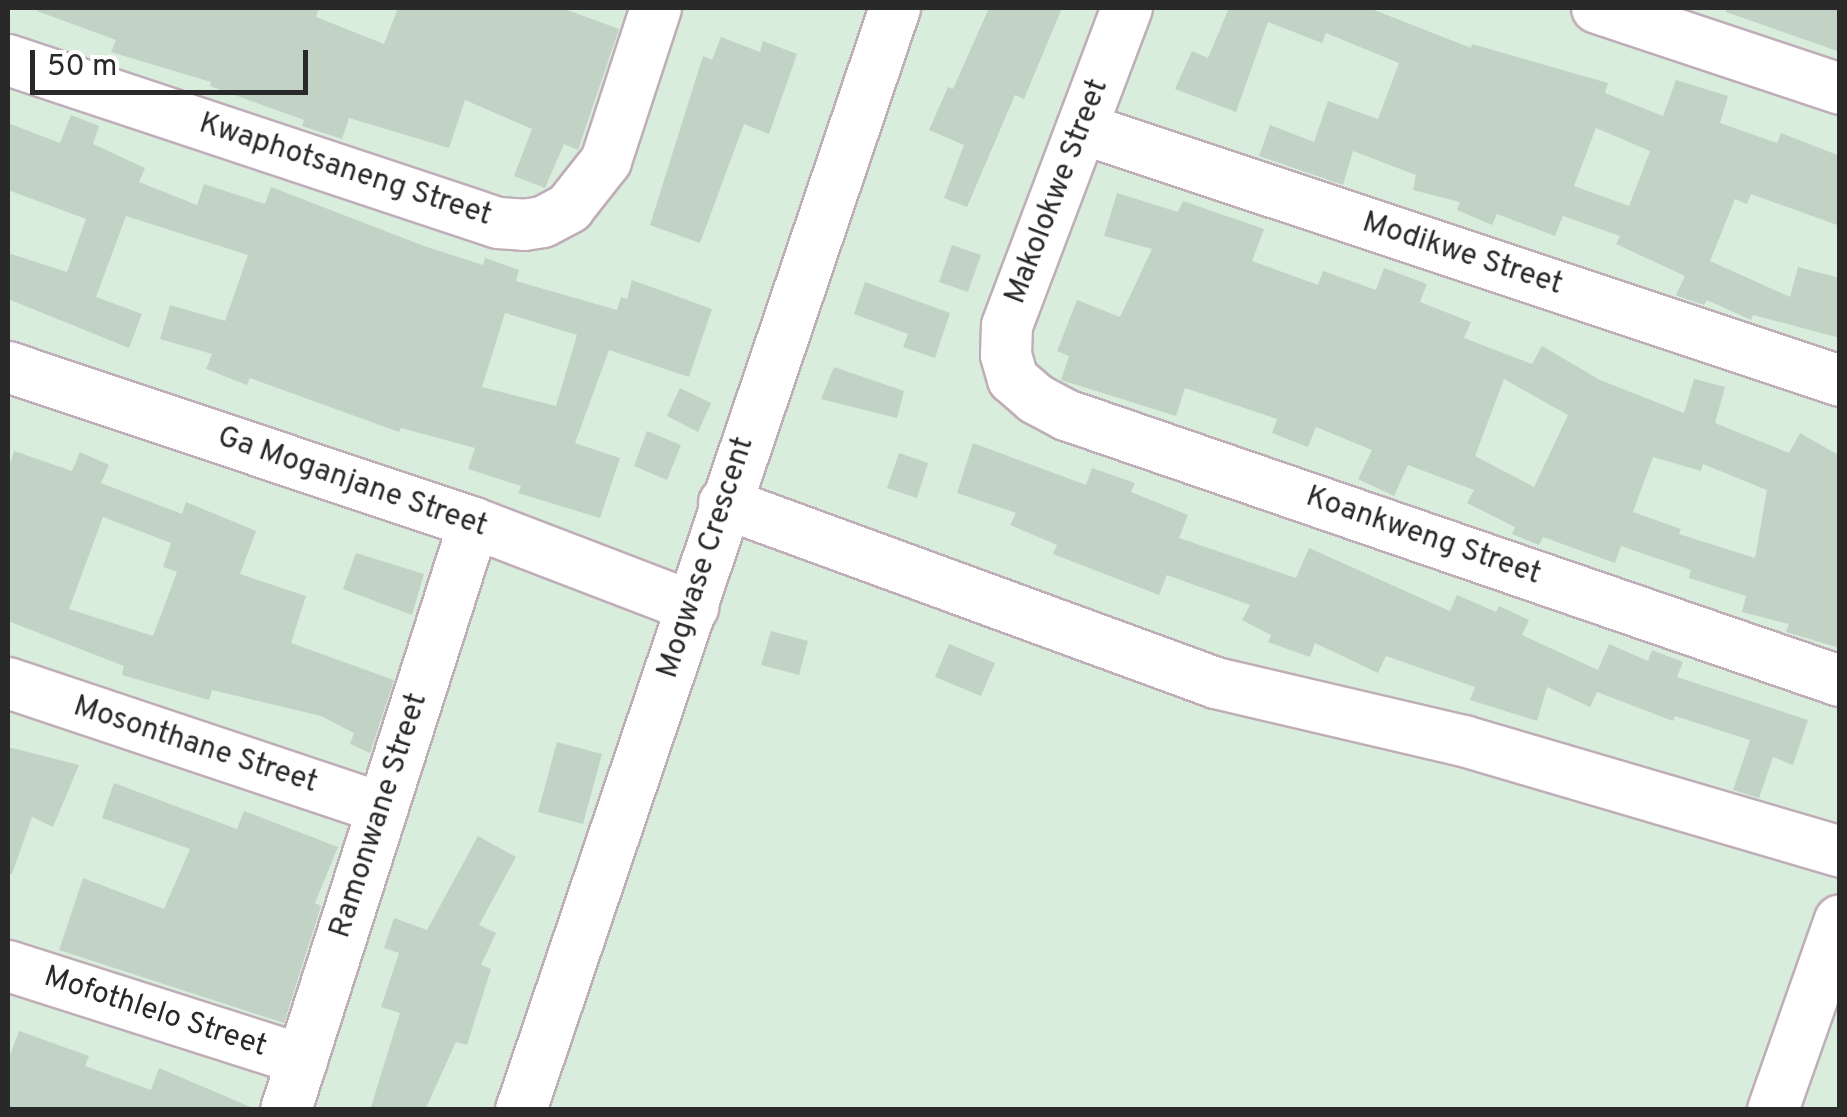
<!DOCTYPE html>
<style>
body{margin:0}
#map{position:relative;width:1847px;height:1117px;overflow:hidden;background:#d9eddd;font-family:Overpass,sans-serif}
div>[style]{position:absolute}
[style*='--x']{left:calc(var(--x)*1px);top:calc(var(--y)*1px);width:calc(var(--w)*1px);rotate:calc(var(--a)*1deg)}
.building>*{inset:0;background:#c2d2c5}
.roads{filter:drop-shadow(2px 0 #bfadb7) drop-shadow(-2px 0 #bfadb7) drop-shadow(0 2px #bfadb7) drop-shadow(0 -2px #bfadb7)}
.minor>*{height:50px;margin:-25px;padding:0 25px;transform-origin:25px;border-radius:25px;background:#fff}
span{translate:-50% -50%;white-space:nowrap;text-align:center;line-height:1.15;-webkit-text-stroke:8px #fff;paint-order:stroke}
.street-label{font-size:30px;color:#292929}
.frame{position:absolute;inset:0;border:10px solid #292929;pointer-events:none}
.scale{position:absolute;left:30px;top:50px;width:278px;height:45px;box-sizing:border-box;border:5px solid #292929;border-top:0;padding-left:12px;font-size:30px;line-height:35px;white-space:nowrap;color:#292929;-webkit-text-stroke:8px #fff;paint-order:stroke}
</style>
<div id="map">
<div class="building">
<div style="clip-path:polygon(37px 8px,319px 8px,316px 17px,384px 44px,398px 8px,562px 8px,619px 29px,578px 150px,564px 144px,545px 188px,514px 176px,532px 129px,465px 100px,449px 148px,349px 118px,342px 139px,302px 126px,304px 120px,210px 86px,211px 82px,111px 52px,116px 40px,37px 11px)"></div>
<div style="clip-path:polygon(989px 8px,1062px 8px,1024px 99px,1015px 95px,967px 207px,944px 198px,964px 145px,929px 130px,948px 87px,953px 89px)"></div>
<div style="clip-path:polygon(evenodd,1229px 8px,1369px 8px,1471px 48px,1472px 44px,1608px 83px,1605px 93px,1663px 116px,1676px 80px,1728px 96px,1720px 123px,1777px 143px,1781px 133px,1840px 156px,1840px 226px,1751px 194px,1747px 204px,1735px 199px,1710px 261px,1790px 297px,1798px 267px,1840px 278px,1840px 338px,1753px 315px,1751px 320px,1707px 300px,1704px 305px,1680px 297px,1676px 295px,1685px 276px,1616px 244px,1620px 236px,1563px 216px,1555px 236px,1497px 214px,1492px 225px,1457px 210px,1460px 202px,1413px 190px,1416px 175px,1353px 151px,1343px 185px,1259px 156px,1270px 125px,1314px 142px,1328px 101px,1378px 119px,1399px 63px,1326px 33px,1322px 43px,1268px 22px,1236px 112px,1175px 89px,1192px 51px,1208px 58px,1229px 8px,1596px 128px,1650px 151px,1629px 206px,1574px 186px,1596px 128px)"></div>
<div style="clip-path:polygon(1727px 8px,1840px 8px,1840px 52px,1726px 12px)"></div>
<div style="clip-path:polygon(721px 37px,760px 52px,763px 41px,797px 54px,769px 134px,744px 124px,700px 243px,650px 225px,703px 56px,712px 60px)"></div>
<div style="clip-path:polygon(evenodd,71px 115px,99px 126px,93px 144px,145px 168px,139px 182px,197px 205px,204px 184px,265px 204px,271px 187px,424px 246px,483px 265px,485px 258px,519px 270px,516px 281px,617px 310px,621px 297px,627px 299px,632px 280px,712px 309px,689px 377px,609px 350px,575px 443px,620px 458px,600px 518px,518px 493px,521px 486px,468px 469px,475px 448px,401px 428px,399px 432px,250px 378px,247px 385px,206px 369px,212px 354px,160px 339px,170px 305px,225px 321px,248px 255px,126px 216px,96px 297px,142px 314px,129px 348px,8px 299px,8px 253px,67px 272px,86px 219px,8px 190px,8px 123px,60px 143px,71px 115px,505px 313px,577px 335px,556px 406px,482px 387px,505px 313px)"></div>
<div style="clip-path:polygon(evenodd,1117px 193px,1178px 212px,1183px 201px,1264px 229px,1252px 261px,1318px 285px,1323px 271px,1376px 290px,1384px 268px,1427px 284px,1420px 302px,1471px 322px,1464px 338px,1532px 364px,1542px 346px,1600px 380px,1684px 413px,1694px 379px,1725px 387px,1715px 423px,1789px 453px,1800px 433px,1840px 456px,1840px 648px,1786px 632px,1789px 624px,1742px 612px,1746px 596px,1689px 578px,1691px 570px,1621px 546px,1615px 563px,1543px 537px,1539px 545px,1512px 534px,1515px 527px,1467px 503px,1474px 490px,1408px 465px,1394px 496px,1358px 479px,1372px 450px,1316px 427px,1308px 447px,1272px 433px,1277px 419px,1185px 388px,1176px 416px,1061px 380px,1069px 356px,1057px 351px,1077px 300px,1120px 317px,1152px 249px,1104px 236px,1117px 193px,1504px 379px,1568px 415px,1534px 487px,1475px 456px,1504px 379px,1117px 193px,1653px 457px,1701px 471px,1703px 464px,1767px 490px,1755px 558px,1679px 534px,1681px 529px,1633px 512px,1653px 457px)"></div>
<div style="clip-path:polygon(952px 245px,981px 255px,968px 292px,939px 282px)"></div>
<div style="clip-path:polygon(865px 282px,950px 313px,935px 358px,903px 347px,908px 334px,854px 314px)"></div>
<div style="clip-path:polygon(834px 367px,904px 391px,897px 418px,821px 399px)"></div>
<div style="clip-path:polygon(680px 388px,711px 403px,698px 432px,667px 416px)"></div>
<div style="clip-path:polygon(647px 431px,681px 445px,667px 480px,634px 466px)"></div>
<div style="clip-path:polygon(973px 443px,1086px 485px,1092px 468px,1135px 483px,1131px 492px,1188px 515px,1179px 538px,1296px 578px,1309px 548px,1450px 611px,1457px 595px,1496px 612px,1499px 606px,1529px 620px,1522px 635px,1598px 670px,1609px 644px,1648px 661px,1652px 650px,1683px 662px,1677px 677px,1808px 720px,1793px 765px,1773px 757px,1759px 798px,1733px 790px,1750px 740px,1675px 716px,1673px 721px,1597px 692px,1590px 707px,1547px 687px,1537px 721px,1470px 700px,1475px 687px,1386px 656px,1378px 673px,1315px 643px,1310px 657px,1268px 642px,1271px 635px,1242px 620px,1250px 605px,1167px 575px,1159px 595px,1053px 554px,1057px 545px,1010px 525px,1016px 513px,957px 493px)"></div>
<div style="clip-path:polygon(evenodd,14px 451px,72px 471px,80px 452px,109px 465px,101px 483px,182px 514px,186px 502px,256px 531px,240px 574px,306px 596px,291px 643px,394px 680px,370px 753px,350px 744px,354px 733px,321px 716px,212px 690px,209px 700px,122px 675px,124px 666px,8px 621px,8px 471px,14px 451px,103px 517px,171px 543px,163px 567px,177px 572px,153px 636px,69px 609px,103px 517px)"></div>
<div style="clip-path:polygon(899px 453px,928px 463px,917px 498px,887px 488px)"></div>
<div style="clip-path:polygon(356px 553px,424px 574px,412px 615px,343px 589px)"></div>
<div style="clip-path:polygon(771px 631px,808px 641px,799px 675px,761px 665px)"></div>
<div style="clip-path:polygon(949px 644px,995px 663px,981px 696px,935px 677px)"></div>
<div style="clip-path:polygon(557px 742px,602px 754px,583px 824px,538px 812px)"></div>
<div style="clip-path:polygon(8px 747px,79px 765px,53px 827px,32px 817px,12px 874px,8px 874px)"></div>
<div style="clip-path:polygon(114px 783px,237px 829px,244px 811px,338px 847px,315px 903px,321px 906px,284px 1023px,59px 950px,83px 878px,164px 909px,190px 849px,102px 818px)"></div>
<div style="clip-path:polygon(478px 836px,516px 857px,479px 925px,496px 933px,481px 965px,491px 969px,467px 1045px,456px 1042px,425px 1110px,370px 1110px,400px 1013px,381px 1007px,399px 953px,384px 948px,394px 918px,427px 930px)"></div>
<div style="clip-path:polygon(19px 1031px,89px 1056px,85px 1066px,151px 1090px,159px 1068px,258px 1110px,8px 1110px,8px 1061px)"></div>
</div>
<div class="roads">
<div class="minor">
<div style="--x:1127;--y:8;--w:340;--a:110.7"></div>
<div style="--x:1007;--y:326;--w:29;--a:92"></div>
<div style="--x:1006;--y:355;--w:25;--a:74"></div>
<div style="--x:1013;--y:379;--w:30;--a:41"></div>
<div style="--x:1036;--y:399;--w:34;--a:28"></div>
<div style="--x:1066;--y:415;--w:818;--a:18.97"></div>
<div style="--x:1597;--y:8;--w:256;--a:18.4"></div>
<div style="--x:8;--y:60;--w:516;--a:18.4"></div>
<div style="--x:498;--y:223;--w:26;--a:4"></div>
<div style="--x:524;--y:225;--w:19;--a:-9"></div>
<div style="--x:543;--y:222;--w:30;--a:-28"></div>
<div style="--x:569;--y:208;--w:60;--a:-51.8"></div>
<div style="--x:606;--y:161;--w:161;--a:-71.9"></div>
<div style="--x:1084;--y:129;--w:797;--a:18.43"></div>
<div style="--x:8;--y:367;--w:491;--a:18.5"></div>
<div style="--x:474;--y:523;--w:235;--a:21"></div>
<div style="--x:724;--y:503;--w:524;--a:20.1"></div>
<div style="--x:1216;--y:683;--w:255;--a:13.2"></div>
<div style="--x:1464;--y:741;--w:392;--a:16.4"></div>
<div style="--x:8;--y:683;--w:394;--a:18.5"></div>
<div style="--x:8;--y:966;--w:309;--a:17.7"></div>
<div style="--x:286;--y:1110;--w:616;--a:-72.24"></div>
<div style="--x:521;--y:1110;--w:1164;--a:-71.25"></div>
<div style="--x:1773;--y:1110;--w:201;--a:-70.6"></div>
</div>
</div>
<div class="street-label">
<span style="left:345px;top:171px;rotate:18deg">Kwaphotsaneng Street</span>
<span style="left:1058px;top:192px;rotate:-69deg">Makolokwe Street</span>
<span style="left:1462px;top:255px;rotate:18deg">Modikwe Street</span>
<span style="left:352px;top:483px;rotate:19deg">Ga Moganjane Street</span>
<span style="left:1423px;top:537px;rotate:19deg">Koankweng Street</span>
<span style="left:707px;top:558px;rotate:-72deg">Mogwase Crescent</span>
<span style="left:195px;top:746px;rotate:18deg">Mosonthane Street</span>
<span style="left:380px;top:816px;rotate:-72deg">Ramonwane Street</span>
<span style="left:155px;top:1013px;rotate:18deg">Mofothlelo Street</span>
</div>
<div class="frame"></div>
<div class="scale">50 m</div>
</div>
